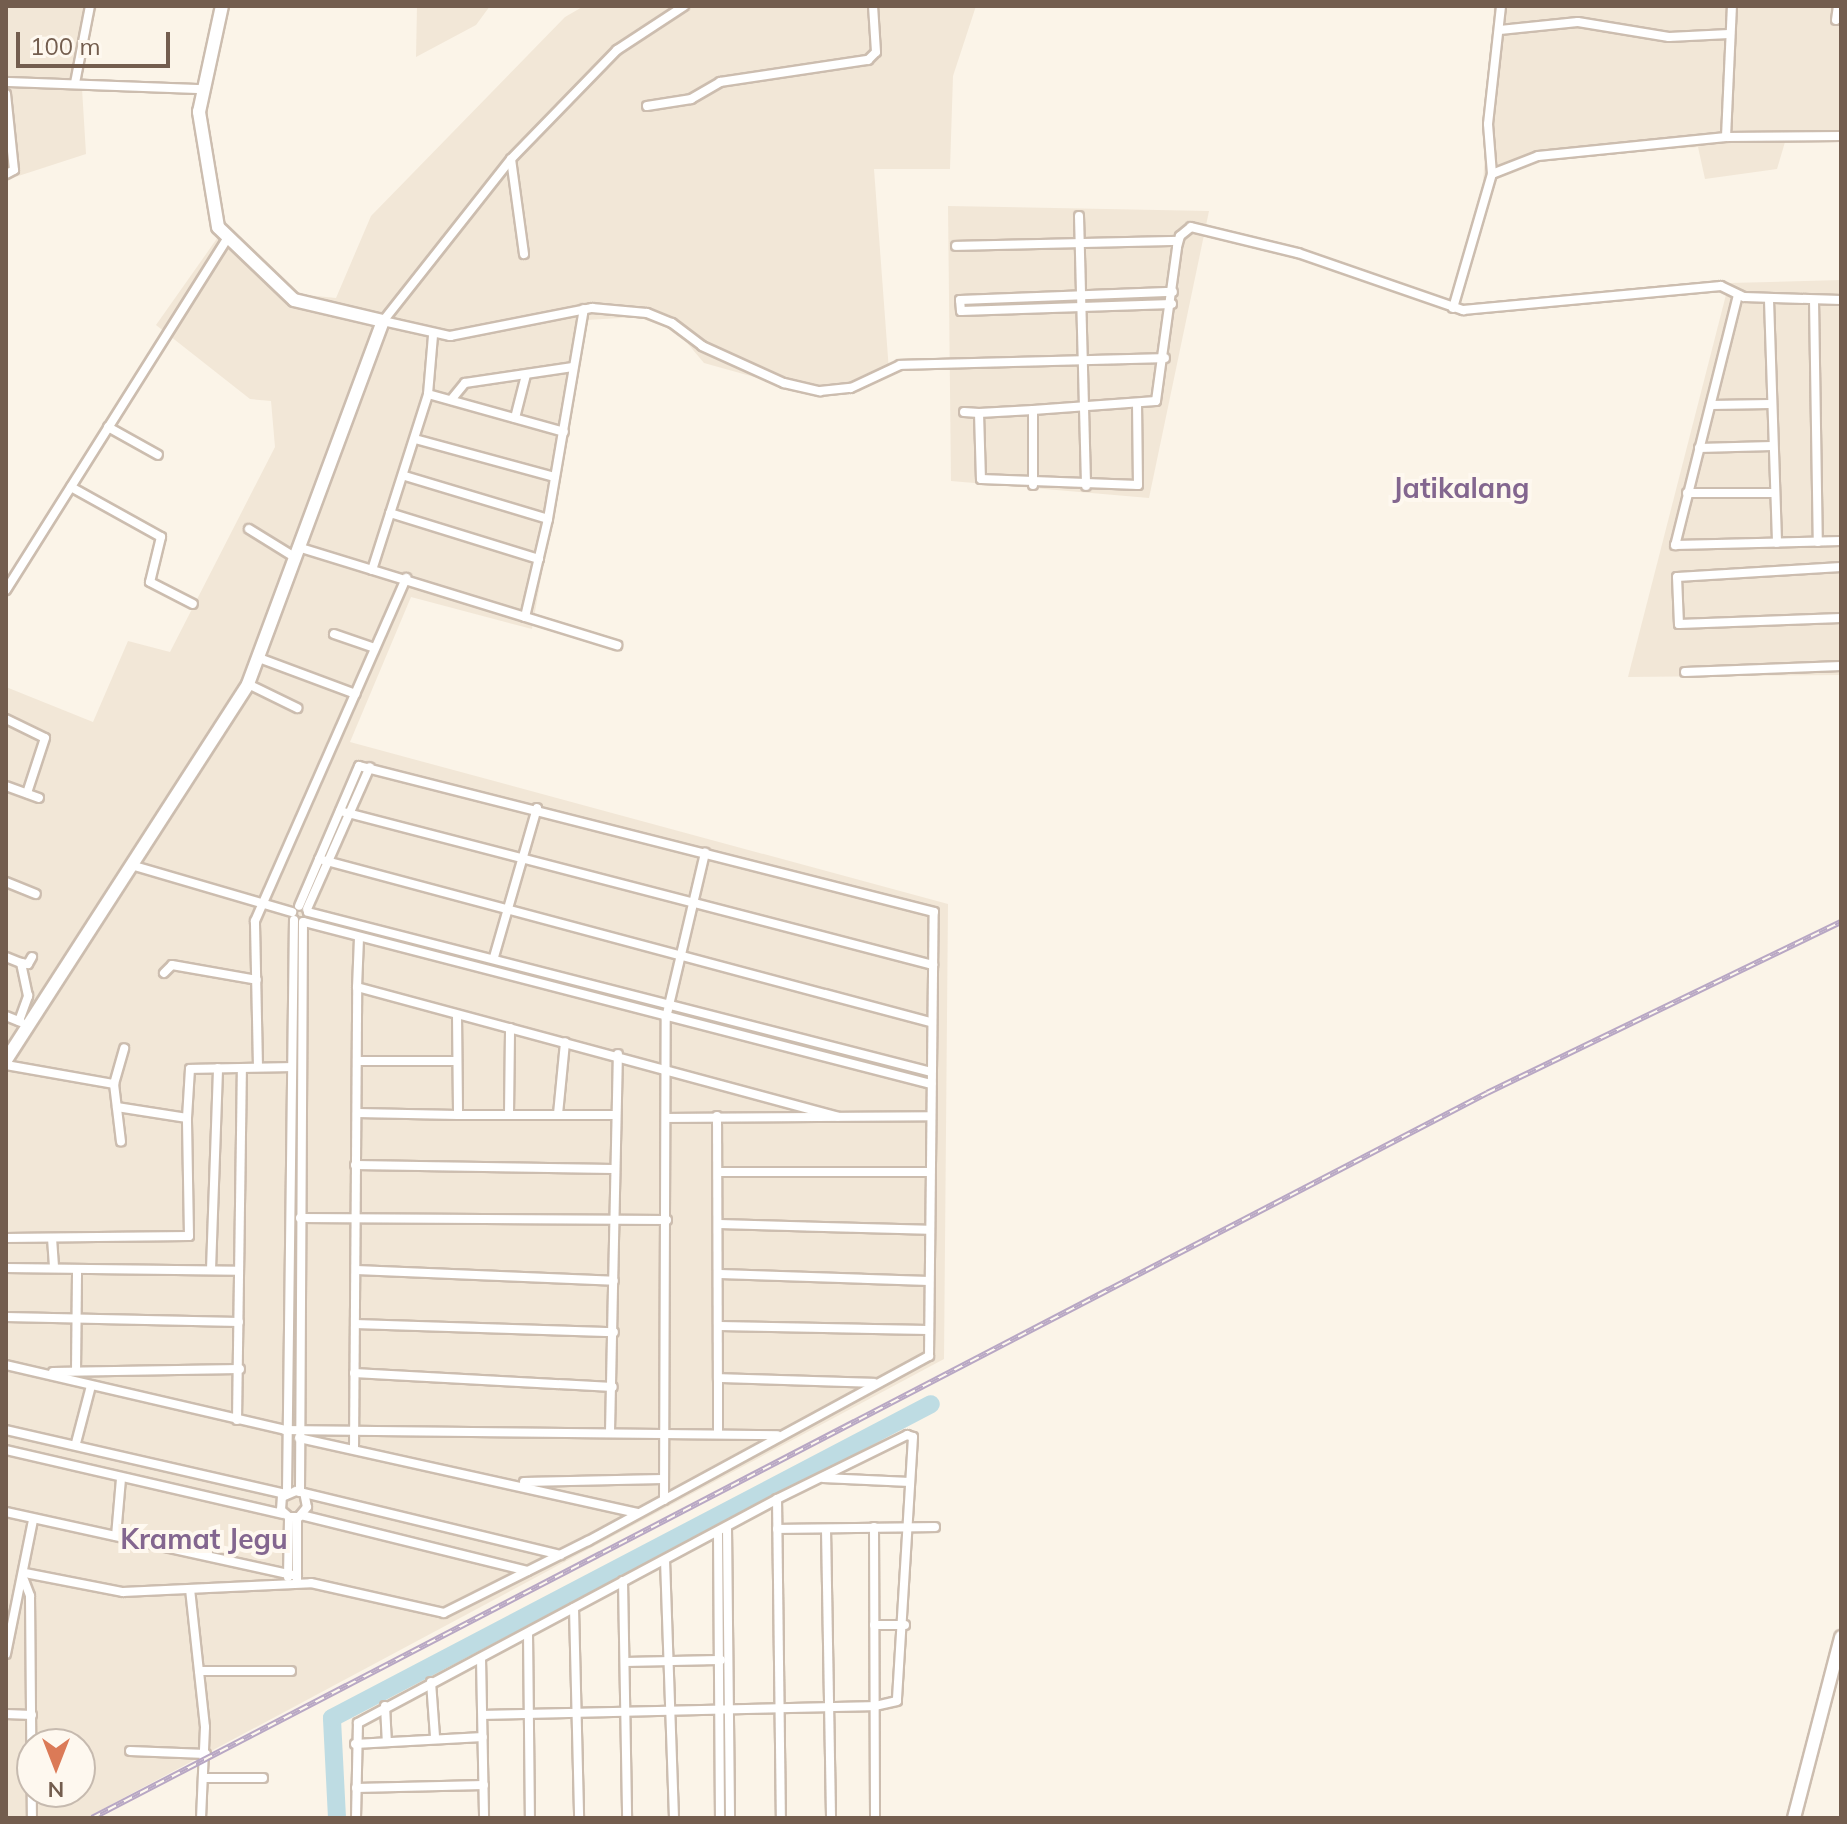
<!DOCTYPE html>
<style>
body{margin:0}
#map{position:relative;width:1847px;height:1824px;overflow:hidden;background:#fbf4e8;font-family:Mulish,sans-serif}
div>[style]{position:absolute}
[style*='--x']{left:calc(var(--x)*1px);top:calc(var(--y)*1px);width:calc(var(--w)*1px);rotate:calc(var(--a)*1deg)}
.residential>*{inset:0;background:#f2e7d7}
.river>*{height:18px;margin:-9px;padding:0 9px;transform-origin:9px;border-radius:9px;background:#bedce3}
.roads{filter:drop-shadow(2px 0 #ccbdaf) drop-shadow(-2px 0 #ccbdaf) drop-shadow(0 2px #ccbdaf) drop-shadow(0 -2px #ccbdaf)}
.street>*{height:8px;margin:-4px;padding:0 4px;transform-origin:4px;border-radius:4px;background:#fff}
.secondary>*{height:12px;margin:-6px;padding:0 6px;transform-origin:6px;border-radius:6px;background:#fff}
.rail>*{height:6px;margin-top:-3px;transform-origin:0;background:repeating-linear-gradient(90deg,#fef8ef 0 9px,#b8a7c4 0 18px);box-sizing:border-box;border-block:2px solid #b8a7c4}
span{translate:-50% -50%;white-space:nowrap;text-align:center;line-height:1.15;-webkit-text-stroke:8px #fef8ef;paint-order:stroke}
.quarter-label{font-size:28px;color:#83668f;font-weight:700}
.frame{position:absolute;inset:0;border:8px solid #735d4e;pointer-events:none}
.north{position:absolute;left:16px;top:1728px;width:80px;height:80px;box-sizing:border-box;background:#fef8ef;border:2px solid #c6baaf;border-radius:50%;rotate:180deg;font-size:22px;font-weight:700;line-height:32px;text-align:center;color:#735d4e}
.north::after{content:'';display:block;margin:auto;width:28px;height:36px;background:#db7a57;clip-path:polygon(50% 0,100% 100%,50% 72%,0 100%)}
.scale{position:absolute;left:16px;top:32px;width:154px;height:36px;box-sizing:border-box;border:4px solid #735d4e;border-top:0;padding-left:10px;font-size:24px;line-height:28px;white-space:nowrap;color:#735d4e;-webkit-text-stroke:6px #fef8ef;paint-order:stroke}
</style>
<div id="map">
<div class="residential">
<div style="clip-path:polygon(6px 6px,97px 6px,81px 72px,86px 154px,6px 180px)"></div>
<div style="clip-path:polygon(417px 6px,490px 6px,476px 25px,416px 57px)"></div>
<div style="clip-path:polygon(evenodd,584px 6px,976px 6px,953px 76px,950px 169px,874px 169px,889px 371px,859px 392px,815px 394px,704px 363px,678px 332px,638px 317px,586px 320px,532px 629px,411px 597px,350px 742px,948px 904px,944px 1359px,86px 1818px,6px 1818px,6px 687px,93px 722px,128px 641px,170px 652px,275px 447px,271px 401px,250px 399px,156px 325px,223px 230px,296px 294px,336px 298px,371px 216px,565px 17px,584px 6px,32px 1744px,80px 1744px,80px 1792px,32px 1792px,32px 1744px)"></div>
<div style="clip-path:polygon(1494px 6px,1841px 6px,1841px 141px,1785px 142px,1777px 169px,1705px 179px,1698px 147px,1542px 158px,1483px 184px)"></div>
<div style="clip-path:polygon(948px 206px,1209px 211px,1149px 498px,951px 481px)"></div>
<div style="clip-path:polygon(1841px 280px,1841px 675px,1628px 677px,1729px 283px)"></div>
</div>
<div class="river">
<div style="--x:337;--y:1818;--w:100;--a:-92.9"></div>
<div style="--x:332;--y:1718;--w:676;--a:-27.66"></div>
</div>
<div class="roads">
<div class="street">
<div style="--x:684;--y:6;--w:80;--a:146.7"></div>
<div style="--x:617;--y:50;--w:152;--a:134.2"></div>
<div style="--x:511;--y:159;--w:206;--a:128.3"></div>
<div style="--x:383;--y:321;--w:69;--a:12.6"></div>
<div style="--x:450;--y:336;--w:145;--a:-11.2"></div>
<div style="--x:592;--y:308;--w:55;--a:5.2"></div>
<div style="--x:647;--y:313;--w:27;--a:22"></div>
<div style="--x:672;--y:323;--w:38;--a:37"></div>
<div style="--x:702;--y:346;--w:90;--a:24.3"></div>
<div style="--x:784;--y:383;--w:37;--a:13"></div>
<div style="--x:820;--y:391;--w:31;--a:-6"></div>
<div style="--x:851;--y:388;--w:54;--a:-25.1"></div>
<div style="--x:900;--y:365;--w:265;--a:-1.5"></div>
<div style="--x:1836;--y:20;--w:14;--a:-82"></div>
<div style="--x:1500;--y:30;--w:78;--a:-5.9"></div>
<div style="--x:1578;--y:22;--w:92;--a:9.4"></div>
<div style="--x:1669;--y:37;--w:60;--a:-2.9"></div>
<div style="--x:6;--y:82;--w:194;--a:2.1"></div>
<div style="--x:75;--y:83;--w:78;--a:-79"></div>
<div style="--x:6;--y:94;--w:76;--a:84"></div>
<div style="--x:14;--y:170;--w:9;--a:153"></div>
<div style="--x:647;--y:106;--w:45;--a:-9"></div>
<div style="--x:691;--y:99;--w:34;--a:-30"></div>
<div style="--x:720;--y:82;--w:150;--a:-8.5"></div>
<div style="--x:868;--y:60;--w:11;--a:-45"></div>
<div style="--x:876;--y:52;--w:46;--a:-93.7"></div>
<div style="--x:1726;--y:137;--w:131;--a:-87.4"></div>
<div style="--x:511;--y:159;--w:96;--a:82.2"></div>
<div style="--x:1492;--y:174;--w:49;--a:-21.4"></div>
<div style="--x:1538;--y:156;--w:189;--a:-5.8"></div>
<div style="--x:1726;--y:137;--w:115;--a:-0.5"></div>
<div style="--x:1079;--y:216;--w:270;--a:88.5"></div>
<div style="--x:956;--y:246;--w:222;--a:-1.3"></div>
<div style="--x:1738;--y:295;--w:258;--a:104.1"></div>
<div style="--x:1675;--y:545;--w:166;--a:-1.4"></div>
<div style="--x:1769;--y:300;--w:243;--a:88.1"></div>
<div style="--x:1814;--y:300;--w:242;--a:89.1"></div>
<div style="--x:1172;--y:304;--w:211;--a:178.1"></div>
<div style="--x:961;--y:311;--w:11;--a:-95"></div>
<div style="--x:960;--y:300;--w:213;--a:-2.2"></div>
<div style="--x:1453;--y:308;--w:140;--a:-73.8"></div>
<div style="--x:1492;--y:174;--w:50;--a:-94.6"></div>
<div style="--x:1488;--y:124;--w:119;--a:-83.7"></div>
<div style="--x:428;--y:394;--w:141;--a:15.6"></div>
<div style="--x:451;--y:400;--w:22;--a:-51"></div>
<div style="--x:465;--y:383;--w:109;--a:-8.4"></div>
<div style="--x:1711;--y:405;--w:59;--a:-1"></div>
<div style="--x:1033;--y:410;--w:54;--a:176.8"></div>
<div style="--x:979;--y:413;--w:66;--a:88.3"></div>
<div style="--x:981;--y:479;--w:157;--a:2.2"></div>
<div style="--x:1138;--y:485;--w:80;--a:-90.7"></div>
<div style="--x:964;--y:412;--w:15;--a:4"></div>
<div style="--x:515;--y:418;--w:44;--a:-75.7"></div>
<div style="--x:108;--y:427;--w:57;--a:29.2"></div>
<div style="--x:415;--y:439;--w:145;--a:15.2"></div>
<div style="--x:1699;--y:448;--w:73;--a:-1.6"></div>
<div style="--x:405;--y:476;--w:149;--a:16.7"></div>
<div style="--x:1033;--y:485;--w:75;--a:-90"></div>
<div style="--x:1033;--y:410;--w:123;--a:-4.2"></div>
<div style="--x:1156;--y:401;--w:155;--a:-82.2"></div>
<div style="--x:1177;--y:247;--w:11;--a:-75"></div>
<div style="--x:1180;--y:236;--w:14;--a:-39"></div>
<div style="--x:1191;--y:227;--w:110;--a:13.7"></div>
<div style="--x:1298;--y:253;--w:175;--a:19.1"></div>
<div style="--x:1463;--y:310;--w:259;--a:-5.3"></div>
<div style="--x:1721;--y:286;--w:25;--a:26"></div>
<div style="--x:1744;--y:297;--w:97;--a:1.8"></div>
<div style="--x:71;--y:487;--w:103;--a:29.1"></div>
<div style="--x:161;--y:537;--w:46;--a:103.7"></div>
<div style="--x:150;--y:582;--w:48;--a:27.1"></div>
<div style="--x:1687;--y:493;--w:88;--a:0"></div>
<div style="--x:390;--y:513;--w:156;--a:17.2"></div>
<div style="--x:249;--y:529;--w:55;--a:31.7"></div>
<div style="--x:301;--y:548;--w:331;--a:17.1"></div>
<div style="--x:1841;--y:567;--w:164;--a:176.5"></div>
<div style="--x:1677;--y:577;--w:47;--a:87.6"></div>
<div style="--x:1679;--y:624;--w:162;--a:-2.1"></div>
<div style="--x:372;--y:570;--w:185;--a:-72.3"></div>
<div style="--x:428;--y:394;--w:58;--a:-85.1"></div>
<div style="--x:6;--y:590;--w:416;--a:-57.8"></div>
<div style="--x:525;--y:617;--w:101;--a:-76.8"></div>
<div style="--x:548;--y:519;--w:213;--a:-80.3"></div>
<div style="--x:334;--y:634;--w:43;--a:18.9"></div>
<div style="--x:259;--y:658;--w:103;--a:20.4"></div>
<div style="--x:1685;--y:672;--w:156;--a:-2.2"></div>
<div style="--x:248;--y:684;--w:55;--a:26.1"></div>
<div style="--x:6;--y:719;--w:43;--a:26"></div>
<div style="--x:45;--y:738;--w:58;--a:108.1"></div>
<div style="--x:6;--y:786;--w:35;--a:20"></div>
<div style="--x:340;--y:811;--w:613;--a:14.56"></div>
<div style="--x:319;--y:859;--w:632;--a:14.94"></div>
<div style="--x:131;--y:865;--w:168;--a:16.3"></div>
<div style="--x:6;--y:882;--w:32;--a:22"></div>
<div style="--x:307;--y:909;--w:155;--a:-66.1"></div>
<div style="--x:308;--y:912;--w:643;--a:14.4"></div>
<div style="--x:304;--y:922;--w:648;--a:14.49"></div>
<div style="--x:359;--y:938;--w:49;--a:92.3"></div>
<div style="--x:357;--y:987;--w:498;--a:15.1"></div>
<div style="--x:6;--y:957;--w:16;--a:22"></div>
<div style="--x:494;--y:957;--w:155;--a:-73.9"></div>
<div style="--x:21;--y:963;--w:7;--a:8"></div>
<div style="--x:28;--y:964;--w:8;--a:-60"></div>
<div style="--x:164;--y:973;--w:11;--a:-45"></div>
<div style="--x:172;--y:965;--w:86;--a:10"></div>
<div style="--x:457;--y:1015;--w:100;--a:89.4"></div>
<div style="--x:458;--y:1115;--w:156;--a:0"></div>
<div style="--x:6;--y:1016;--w:16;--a:22"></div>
<div style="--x:19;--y:1021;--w:27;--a:-70"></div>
<div style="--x:28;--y:996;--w:34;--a:-102"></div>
<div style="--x:357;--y:1061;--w:100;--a:0"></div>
<div style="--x:6;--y:1065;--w:110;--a:10"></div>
<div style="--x:114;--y:1084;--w:58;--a:83.1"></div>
<div style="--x:258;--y:1067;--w:146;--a:-91.2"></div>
<div style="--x:255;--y:921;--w:375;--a:-66.2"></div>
<div style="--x:114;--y:1084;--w:37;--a:-74"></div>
<div style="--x:357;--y:1113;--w:101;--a:1.1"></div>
<div style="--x:509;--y:1114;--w:86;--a:-89.3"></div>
<div style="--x:558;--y:1114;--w:72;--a:-84.4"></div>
<div style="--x:717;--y:1116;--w:262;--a:89.8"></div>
<div style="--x:718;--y:1378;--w:156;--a:1.8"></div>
<div style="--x:187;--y:1118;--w:49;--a:-86.5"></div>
<div style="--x:190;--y:1069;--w:101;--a:-1.1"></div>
<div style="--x:666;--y:1118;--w:264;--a:-0.4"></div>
<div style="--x:355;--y:1165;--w:258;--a:0.9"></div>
<div style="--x:718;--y:1172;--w:211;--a:0"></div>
<div style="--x:300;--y:1218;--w:367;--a:0.3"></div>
<div style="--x:719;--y:1224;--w:209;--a:1.6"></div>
<div style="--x:6;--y:1238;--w:183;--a:-0.6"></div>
<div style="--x:189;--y:1236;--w:118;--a:-91"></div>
<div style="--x:187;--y:1118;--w:71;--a:-171.1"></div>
<div style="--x:52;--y:1238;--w:30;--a:86"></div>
<div style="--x:6;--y:1268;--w:232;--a:0.7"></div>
<div style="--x:211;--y:1270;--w:202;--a:-88"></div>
<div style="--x:356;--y:1270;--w:258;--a:2.4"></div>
<div style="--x:720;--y:1274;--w:209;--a:1.9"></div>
<div style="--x:6;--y:1317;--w:233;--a:1.2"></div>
<div style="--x:355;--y:1324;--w:259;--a:1.8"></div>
<div style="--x:720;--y:1326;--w:208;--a:1.1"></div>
<div style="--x:6;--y:1365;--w:286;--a:13.1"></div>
<div style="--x:285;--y:1430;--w:492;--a:0.6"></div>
<div style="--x:76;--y:1370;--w:101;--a:-89.4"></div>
<div style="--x:53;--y:1372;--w:187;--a:-0.9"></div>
<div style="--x:354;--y:1373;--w:259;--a:3.1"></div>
<div style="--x:718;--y:1378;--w:55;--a:90"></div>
<div style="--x:237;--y:1420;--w:352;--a:-89.2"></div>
<div style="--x:6;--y:1430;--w:286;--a:12.9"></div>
<div style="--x:610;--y:1432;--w:378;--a:-88.8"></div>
<div style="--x:299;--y:1438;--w:346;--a:12.5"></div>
<div style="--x:76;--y:1443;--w:59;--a:-75.3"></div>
<div style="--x:354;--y:1448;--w:461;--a:-89.6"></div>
<div style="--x:6;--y:1450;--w:284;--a:13"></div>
<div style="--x:823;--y:1478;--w:87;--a:2.6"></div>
<div style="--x:524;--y:1482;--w:139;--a:-1.2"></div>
<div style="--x:287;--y:1492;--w:572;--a:-89.3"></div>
<div style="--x:300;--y:1492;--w:570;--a:-89.7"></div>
<div style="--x:305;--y:1497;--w:10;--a:79"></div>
<div style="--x:307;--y:1507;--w:13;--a:129"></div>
<div style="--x:299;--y:1517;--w:10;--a:180"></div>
<div style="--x:289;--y:1517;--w:11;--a:-139"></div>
<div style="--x:281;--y:1510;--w:13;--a:-86"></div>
<div style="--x:282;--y:1497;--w:15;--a:-23"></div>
<div style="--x:296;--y:1491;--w:272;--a:13.6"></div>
<div style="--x:777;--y:1499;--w:319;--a:89.3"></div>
<div style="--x:664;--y:1500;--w:482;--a:-89.8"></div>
<div style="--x:666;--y:1018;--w:170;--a:-76.7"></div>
<div style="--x:6;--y:1512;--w:298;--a:12.4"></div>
<div style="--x:301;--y:1515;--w:233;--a:13.9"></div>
<div style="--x:874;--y:1527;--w:291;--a:89.8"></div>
<div style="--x:727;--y:1528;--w:290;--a:89.4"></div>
<div style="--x:777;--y:1529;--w:158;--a:-0.7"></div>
<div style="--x:826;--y:1529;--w:289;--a:89"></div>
<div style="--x:718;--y:1533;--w:285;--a:89.6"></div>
<div style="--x:116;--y:1536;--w:57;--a:-85"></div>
<div style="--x:665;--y:1560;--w:258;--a:88"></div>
<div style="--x:25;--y:1573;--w:100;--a:11"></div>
<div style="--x:123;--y:1592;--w:188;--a:-2.7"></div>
<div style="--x:311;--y:1583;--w:136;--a:12.7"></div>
<div style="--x:444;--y:1613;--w:161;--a:-26.6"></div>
<div style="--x:588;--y:1541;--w:388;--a:-28.5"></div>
<div style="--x:929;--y:1356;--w:444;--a:-89.4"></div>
<div style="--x:934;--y:912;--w:593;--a:-165.75"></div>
<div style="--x:359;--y:766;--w:152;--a:113.2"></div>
<div style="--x:288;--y:1577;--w:60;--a:-89"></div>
<div style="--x:24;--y:1580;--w:17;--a:69"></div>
<div style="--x:30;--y:1596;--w:222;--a:89.5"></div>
<div style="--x:297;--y:1581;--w:64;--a:-90"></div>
<div style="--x:623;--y:1581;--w:237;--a:89"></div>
<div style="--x:190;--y:1589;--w:139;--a:83.8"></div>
<div style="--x:205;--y:1727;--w:91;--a:92.5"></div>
<div style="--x:574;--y:1608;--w:210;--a:88.6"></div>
<div style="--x:874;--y:1625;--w:31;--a:0"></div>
<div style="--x:528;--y:1633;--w:185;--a:89.4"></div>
<div style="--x:6;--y:1654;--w:137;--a:-78.6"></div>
<div style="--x:481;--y:1658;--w:160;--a:88.9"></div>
<div style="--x:625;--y:1662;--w:96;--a:-1.2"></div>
<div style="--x:199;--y:1671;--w:92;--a:0"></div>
<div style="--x:431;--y:1682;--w:55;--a:85.8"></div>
<div style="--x:385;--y:1706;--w:33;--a:87"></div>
<div style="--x:6;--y:1714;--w:26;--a:2"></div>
<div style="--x:355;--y:1744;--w:128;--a:-3.1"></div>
<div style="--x:130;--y:1751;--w:76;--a:2.3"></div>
<div style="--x:206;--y:1778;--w:57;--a:0"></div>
<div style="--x:356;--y:1788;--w:128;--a:-1.3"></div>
<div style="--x:356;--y:1818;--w:95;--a:-88.8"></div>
<div style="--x:358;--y:1723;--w:475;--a:-28.1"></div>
<div style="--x:777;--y:1499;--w:145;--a:-26.2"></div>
<div style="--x:907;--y:1435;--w:6;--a:18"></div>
<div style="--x:913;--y:1437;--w:264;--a:93.5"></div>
<div style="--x:897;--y:1701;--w:23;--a:167"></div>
<div style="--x:875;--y:1706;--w:391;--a:178.7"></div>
</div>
<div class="secondary">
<div style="--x:6;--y:1060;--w:447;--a:-57.2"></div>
<div style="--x:248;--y:684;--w:387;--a:-69.6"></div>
<div style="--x:383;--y:321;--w:91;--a:-166.7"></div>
<div style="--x:294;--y:300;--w:105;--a:-136.2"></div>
<div style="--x:218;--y:227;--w:117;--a:-99.4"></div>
<div style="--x:199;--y:112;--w:108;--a:-77.8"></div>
<div style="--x:1794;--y:1818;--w:187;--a:-75.4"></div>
</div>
</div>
<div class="rail">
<div style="--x:92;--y:1818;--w:1572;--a:-27.46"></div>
<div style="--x:1487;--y:1093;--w:393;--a:-25.8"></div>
</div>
<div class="quarter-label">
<span style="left:1461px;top:488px">Jatikalang</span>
<span style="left:204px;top:1539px">Kramat Jegu</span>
</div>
<div class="frame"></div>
<div class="north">N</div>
<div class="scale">100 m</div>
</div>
